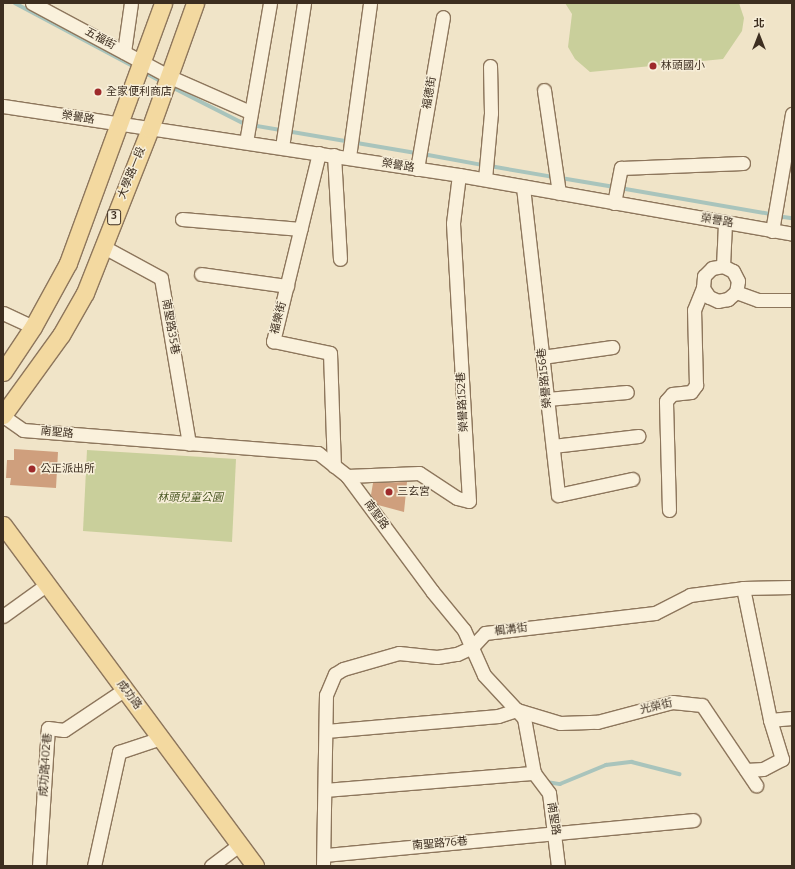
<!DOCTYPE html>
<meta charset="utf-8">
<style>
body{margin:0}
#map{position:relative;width:795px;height:869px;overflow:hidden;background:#f0e4c8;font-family:Bitter,"Noto Sans TC",serif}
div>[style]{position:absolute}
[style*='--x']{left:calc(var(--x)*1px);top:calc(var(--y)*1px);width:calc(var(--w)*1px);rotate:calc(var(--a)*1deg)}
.green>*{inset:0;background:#c9cf9b}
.stream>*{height:3.5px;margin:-1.75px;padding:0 1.75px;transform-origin:1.75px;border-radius:1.75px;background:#a9c4bc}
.building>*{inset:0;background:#cf9f7d}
.roads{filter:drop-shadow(1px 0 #8d765c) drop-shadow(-1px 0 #8d765c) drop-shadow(0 1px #8d765c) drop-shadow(0 -1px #8d765c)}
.minor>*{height:13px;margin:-6.5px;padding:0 6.5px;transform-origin:6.5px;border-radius:6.5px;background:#faf1dc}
.major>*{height:17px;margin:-8.5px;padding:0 8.5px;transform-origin:8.5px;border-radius:8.5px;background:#f3d9a0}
.dots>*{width:11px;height:11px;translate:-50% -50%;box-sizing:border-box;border:2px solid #f7eed8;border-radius:50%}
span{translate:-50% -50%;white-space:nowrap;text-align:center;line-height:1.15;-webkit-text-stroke:3px #f7eed8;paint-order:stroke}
.shield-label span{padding:1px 3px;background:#f7eed8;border:1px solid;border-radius:3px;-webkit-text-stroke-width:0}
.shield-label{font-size:10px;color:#3d2e20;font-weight:700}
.street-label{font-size:11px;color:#3d2e20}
.poi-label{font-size:11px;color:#3d2e20}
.left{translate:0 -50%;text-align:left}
.park-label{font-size:11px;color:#4d5a26;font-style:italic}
.frame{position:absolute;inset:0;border:4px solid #3d2e20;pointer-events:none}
.north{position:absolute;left:739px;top:16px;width:40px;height:40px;-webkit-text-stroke:3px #f7eed8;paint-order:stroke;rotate:0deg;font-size:11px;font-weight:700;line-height:16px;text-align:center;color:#3d2e20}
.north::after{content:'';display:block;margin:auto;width:14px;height:18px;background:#3d2e20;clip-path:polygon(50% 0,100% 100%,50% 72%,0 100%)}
</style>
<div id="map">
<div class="green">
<div style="clip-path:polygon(565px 3px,739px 3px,744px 18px,742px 31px,723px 59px,590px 72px,575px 59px,568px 47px,572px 14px)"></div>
<div style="clip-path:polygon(87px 450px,236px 459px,232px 542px,83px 531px)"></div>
</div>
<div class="stream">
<div style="--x:15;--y:3;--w:136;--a:28.1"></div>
<div style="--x:144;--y:72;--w:19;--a:28"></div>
<div style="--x:170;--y:86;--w:84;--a:26.9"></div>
<div style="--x:245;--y:124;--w:173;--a:9.6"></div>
<div style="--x:423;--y:154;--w:61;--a:10.4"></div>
<div style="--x:490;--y:166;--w:65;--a:9.8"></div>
<div style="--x:561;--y:178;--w:54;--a:9.6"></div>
<div style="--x:620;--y:188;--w:153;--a:9.8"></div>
<div style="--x:777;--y:216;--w:15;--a:8"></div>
<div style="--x:547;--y:782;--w:13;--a:9"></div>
<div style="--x:560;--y:784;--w:50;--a:-22.4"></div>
<div style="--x:606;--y:765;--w:26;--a:-7"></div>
<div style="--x:632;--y:762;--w:49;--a:14.3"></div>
</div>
<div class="building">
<div style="clip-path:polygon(14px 449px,58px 452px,56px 488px,10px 485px,11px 478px,6px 478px,7px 460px,14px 460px)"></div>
<div style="clip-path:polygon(407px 482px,404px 512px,378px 505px,371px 495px,373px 483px)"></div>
</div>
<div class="roads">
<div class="minor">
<div style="--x:32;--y:3;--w:154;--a:28.2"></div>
<div style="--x:168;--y:76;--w:90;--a:23.7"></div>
<div style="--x:124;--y:52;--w:49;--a:-81.9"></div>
<div style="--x:544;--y:90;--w:104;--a:81.7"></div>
<div style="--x:3;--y:106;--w:461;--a:8.6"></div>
<div style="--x:459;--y:175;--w:338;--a:10"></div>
<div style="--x:246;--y:142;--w:141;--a:-80.2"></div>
<div style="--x:282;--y:147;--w:146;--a:-81.3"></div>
<div style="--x:319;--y:153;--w:194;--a:103.7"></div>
<div style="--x:273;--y:341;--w:58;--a:11.9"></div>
<div style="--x:330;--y:353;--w:113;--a:88"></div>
<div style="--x:334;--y:155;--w:104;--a:86.7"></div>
<div style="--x:349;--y:157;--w:155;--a:-82.2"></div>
<div style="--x:417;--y:169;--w:154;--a:-80.3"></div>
<div style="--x:485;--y:179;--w:66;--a:-84.8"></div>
<div style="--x:491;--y:113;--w:47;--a:-91.2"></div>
<div style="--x:523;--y:187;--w:310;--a:83.5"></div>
<div style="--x:558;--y:495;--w:76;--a:-12.2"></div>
<div style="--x:614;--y:203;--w:36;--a:-79"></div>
<div style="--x:621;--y:168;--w:122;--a:-2.3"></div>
<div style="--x:182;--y:219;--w:119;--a:4.8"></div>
<div style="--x:772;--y:231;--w:119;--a:-80.3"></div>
<div style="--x:102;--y:246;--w:67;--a:28.5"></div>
<div style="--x:161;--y:278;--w:168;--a:80.4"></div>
<div style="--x:723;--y:266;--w:43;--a:-87.3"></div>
<div style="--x:201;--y:274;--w:87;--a:7.9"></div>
<div style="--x:736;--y:292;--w:23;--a:20"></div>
<div style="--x:758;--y:300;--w:34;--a:0"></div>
<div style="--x:3;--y:313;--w:33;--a:25"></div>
<div style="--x:542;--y:357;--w:71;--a:-8.1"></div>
<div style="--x:547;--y:399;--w:80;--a:-5"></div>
<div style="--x:3;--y:416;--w:24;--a:35"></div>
<div style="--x:23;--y:430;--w:296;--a:4.5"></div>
<div style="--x:318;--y:453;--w:37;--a:38"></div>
<div style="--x:347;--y:476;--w:143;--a:53.5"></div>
<div style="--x:432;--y:591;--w:50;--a:50.6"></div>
<div style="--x:464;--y:630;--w:49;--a:66"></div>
<div style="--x:484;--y:675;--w:59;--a:47.1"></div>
<div style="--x:524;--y:718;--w:56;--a:79.7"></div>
<div style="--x:534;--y:773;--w:25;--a:53"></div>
<div style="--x:549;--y:793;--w:74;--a:83"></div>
<div style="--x:553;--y:446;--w:86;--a:-6.7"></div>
<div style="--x:347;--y:476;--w:72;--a:-2.4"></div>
<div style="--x:419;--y:473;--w:45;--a:33.3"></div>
<div style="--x:457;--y:498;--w:12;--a:14"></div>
<div style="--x:469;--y:501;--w:278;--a:-93.3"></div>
<div style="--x:453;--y:223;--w:48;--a:-82.9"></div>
<div style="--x:669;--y:510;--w:109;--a:-91.6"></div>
<div style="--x:666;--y:401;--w:9;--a:-49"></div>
<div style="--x:672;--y:394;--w:19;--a:-6"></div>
<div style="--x:691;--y:392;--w:9;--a:-54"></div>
<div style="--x:696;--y:385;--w:75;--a:-91.5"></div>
<div style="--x:694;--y:310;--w:24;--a:-68"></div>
<div style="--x:703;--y:288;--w:12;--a:-85"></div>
<div style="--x:704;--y:276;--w:11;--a:-45"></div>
<div style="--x:712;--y:268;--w:11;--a:-10"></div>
<div style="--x:723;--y:266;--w:11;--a:27"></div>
<div style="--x:733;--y:271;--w:11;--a:63"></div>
<div style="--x:738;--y:281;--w:11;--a:100"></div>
<div style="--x:736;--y:292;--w:11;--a:139"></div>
<div style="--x:728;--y:299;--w:10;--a:169"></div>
<div style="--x:718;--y:301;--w:10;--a:-156"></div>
<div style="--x:709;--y:297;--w:11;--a:-124"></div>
<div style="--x:743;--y:588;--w:135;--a:78.4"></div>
<div style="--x:770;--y:720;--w:41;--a:72.9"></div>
<div style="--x:782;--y:759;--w:21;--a:152"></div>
<div style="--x:763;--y:769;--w:17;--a:177"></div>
<div style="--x:3;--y:616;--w:53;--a:-35.8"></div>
<div style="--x:770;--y:720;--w:22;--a:-5"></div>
<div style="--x:326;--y:731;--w:173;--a:-5"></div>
<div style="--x:498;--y:716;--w:20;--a:-18"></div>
<div style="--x:517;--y:710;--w:45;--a:16.8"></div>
<div style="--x:560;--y:723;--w:37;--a:-2"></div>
<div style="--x:597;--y:722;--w:78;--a:-14.9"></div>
<div style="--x:672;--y:702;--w:30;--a:6"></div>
<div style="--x:702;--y:705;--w:97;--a:56"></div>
<div style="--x:325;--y:790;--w:210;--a:-4.7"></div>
<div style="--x:325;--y:855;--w:370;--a:-5.4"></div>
<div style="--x:39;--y:866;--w:138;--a:-86.3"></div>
<div style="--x:48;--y:728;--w:16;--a:7"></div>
<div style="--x:64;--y:730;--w:73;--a:-33.9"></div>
<div style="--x:94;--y:866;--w:117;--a:-77.6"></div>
<div style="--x:119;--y:752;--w:44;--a:-18.4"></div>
<div style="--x:211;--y:866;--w:35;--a:-37"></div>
<div style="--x:323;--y:866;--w:171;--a:-89"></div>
<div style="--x:326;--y:695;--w:23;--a:-67"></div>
<div style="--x:335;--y:674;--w:9;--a:-32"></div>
<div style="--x:343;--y:669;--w:58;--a:-15.9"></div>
<div style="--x:399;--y:653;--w:38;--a:6"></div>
<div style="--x:437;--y:657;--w:20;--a:-9"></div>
<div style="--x:457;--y:654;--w:17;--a:-25"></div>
<div style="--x:472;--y:647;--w:19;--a:-47"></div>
<div style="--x:485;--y:633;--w:171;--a:-6.7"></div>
<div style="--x:655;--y:613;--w:39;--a:-27"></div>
<div style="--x:690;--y:595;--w:53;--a:-7.5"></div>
<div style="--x:743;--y:588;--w:49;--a:-1.2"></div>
</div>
<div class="major">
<div style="--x:3;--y:372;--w:54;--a:-56.3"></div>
<div style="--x:33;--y:327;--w:73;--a:-61.3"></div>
<div style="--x:68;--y:263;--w:277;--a:-69.9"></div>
<div style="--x:3;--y:415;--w:99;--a:-54.1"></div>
<div style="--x:61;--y:335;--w:48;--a:-60.3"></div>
<div style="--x:85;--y:293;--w:176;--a:-68.4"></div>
<div style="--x:150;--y:129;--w:134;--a:-70.3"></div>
<div style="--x:3;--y:525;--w:424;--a:53.5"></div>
</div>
</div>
<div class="dots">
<div style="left:653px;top:66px;background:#9e2a2b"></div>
<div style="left:98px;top:92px;background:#9e2a2b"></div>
<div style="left:32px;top:469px;background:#9e2a2b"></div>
<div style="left:389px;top:492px;background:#9e2a2b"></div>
</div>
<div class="shield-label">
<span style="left:114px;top:217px">3</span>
</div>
<div class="street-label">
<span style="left:100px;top:39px;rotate:28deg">五福街</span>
<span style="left:430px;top:93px;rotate:-80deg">福德街</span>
<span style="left:78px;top:118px;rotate:9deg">榮譽路</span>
<span style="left:398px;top:166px;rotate:10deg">榮譽路</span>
<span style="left:132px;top:173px;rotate:-68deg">大學路一段</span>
<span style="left:717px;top:221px;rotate:10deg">榮譽路</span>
<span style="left:279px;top:318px;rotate:-76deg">福樂街</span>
<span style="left:170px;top:327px;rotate:80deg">南聖路35巷</span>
<span style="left:545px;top:378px;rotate:-96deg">榮譽路156巷</span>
<span style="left:463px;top:402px;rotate:-93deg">榮譽路152巷</span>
<span style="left:57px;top:433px;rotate:5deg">南聖路</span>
<span style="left:376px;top:515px;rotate:54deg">南聖路</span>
<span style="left:511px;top:630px;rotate:-7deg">楓溝街</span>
<span style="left:129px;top:695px;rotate:53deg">成功路</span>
<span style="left:656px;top:707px;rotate:-13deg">光榮街</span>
<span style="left:46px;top:765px;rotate:-86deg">成功路402巷</span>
<span style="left:553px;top:819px;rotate:81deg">南聖路</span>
<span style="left:440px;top:844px;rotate:-5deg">南聖路76巷</span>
</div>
<div class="poi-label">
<span class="left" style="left:661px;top:66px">林頭國小</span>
<span class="left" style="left:106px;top:92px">全家便利商店</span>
<span class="left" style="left:40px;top:469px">公正派出所</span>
<span class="left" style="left:397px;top:492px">三玄宮</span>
</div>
<div class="park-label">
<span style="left:190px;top:498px">林頭兒童公園</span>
</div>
<div class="frame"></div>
<div class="north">北</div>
</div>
